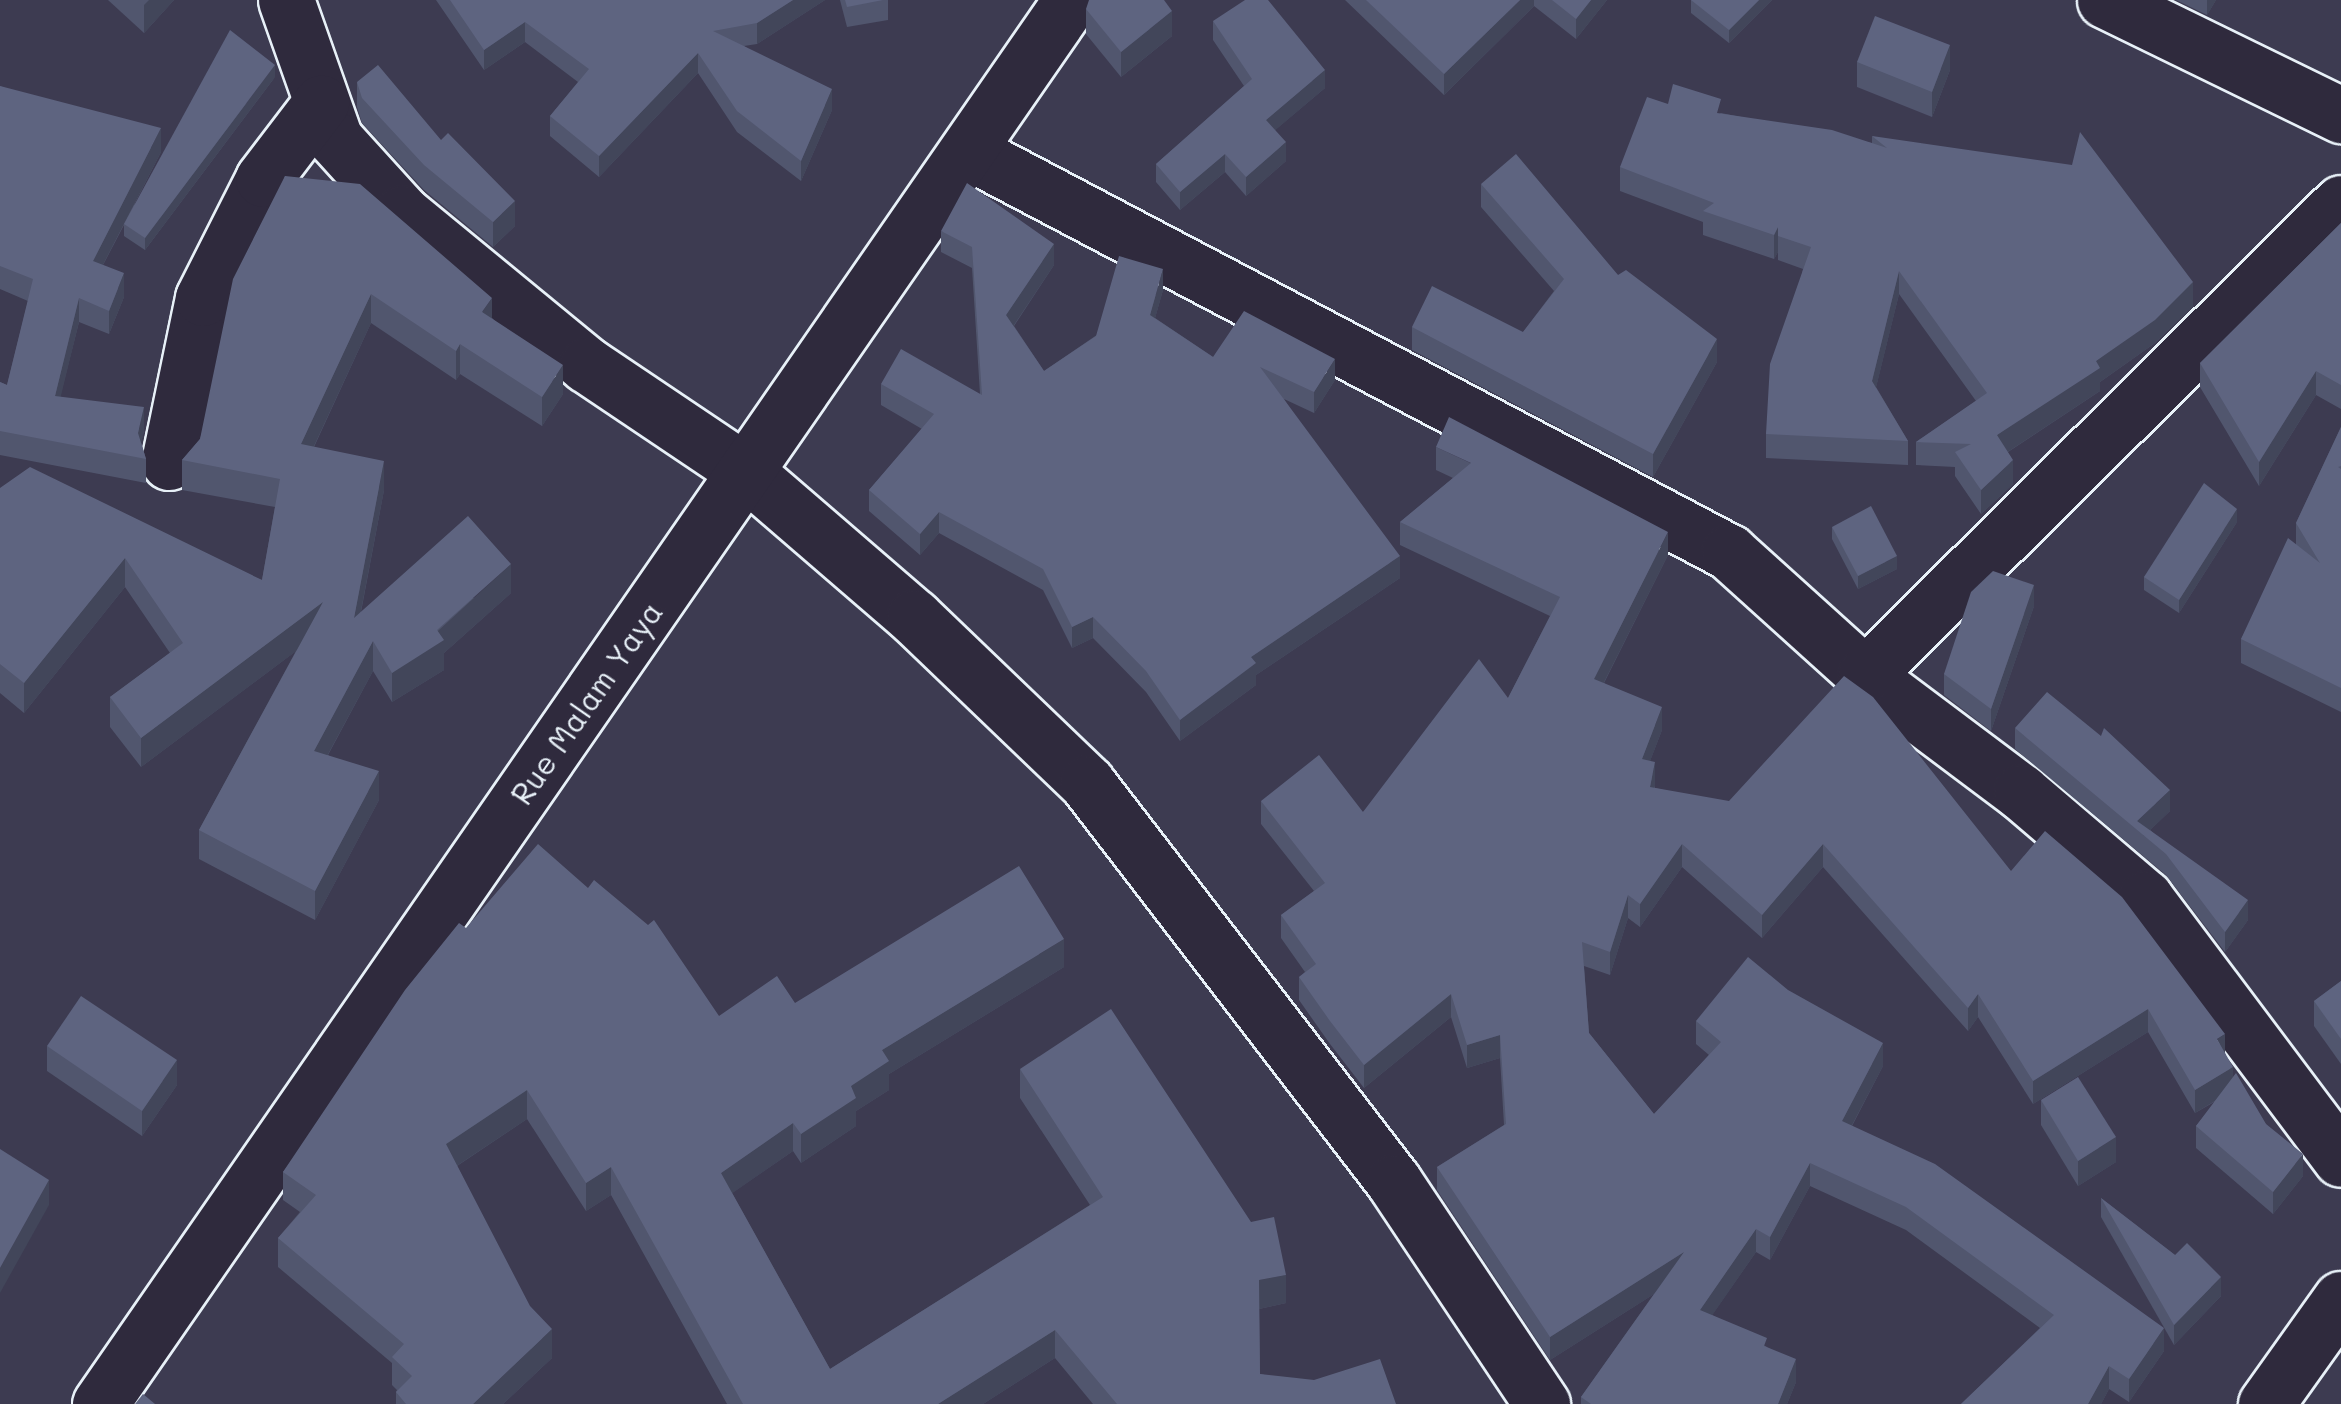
<!DOCTYPE html>
<style>
body{margin:0}
#map{position:relative;width:2341px;height:1404px;overflow:hidden;background:#3d3b51;font-family:Mali,sans-serif}
div>[style]{position:absolute}
[style*='--x']{left:calc(var(--x)*1px);top:calc(var(--y)*1px);width:calc(var(--w)*1px);rotate:calc(var(--a)*1deg)}
.roads{filter:drop-shadow(2px 0 #e8f1f8) drop-shadow(-2px 0 #e8f1f8) drop-shadow(0 2px #e8f1f8) drop-shadow(0 -2px #e8f1f8)}
.street>*{height:55px;margin:-27.5px;padding:0 27.5px;transform-origin:27.5px;border-radius:27.5px;background:#2f2a3d}
.wall>*{inset:0;background:#51566e}
.shaded-wall>*{inset:0;background:#42465a}
.building>*{inset:0;background:#5e6480}
span{translate:-50% -50%;white-space:nowrap;text-align:center;line-height:1.15;-webkit-text-stroke:8px #2f2a3d;paint-order:stroke}
.street-label{font-size:30px;color:#e8f1f8}
</style>
<div id="map">
<div class="roads">
<div class="street">
<div style="--x:286;--y:0;--w:147;--a:70.6"></div>
<div style="--x:335;--y:139;--w:100;--a:47.8"></div>
<div style="--x:402;--y:213;--w:239;--a:39.4"></div>
<div style="--x:587;--y:365;--w:192;--a:33.9"></div>
<div style="--x:746;--y:472;--w:222;--a:40.8"></div>
<div style="--x:914;--y:617;--w:240;--a:43.8"></div>
<div style="--x:1087;--y:783;--w:503;--a:52.42"></div>
<div style="--x:1394;--y:1182;--w:267;--a:56.3"></div>
<div style="--x:2105;--y:0;--w:263;--a:26"></div>
<div style="--x:969;--y:152;--w:859;--a:27.76"></div>
<div style="--x:1729;--y:552;--w:183;--a:42.1"></div>
<div style="--x:1865;--y:675;--w:195;--a:36.9"></div>
<div style="--x:2021;--y:792;--w:163;--a:40.5"></div>
<div style="--x:2145;--y:898;--w:326;--a:53.1"></div>
<div style="--x:169;--y:462;--w:167;--a:-78.3"></div>
<div style="--x:203;--y:298;--w:133;--a:-63.2"></div>
<div style="--x:263;--y:179;--w:96;--a:-52.7"></div>
<div style="--x:1865;--y:675;--w:670;--a:-44.76"></div>
<div style="--x:100;--y:1404;--w:1707;--a:-55.33"></div>
<div style="--x:2266;--y:1404;--w:129;--a:-54.5"></div>
</div>
</div>
<div class="wall">
<div style="clip-path:polygon(108px 0,174px 0,144px 33px)"></div>
<div style="clip-path:polygon(436px 0,825px 0,757px 44px,744px 46px,832px 110px,801px 181px,737px 132px,698px 73px,599px 177px,550px 136px,550px 116px,578px 82px,525px 42px,484px 70px)"></div>
<div style="clip-path:polygon(840px 0,888px 0,888px 20px,847px 27px)"></div>
<div style="clip-path:polygon(1345px 0,1607px 0,1576px 39px,1534px 6px,1444px 95px)"></div>
<div style="clip-path:polygon(1691px 0,1772px 0,1729px 43px,1691px 13px)"></div>
<div style="clip-path:polygon(2176px 0,2216px 0,2207px 15px)"></div>
<div style="clip-path:polygon(1086px 9px,1172px 36px,1121px 77px,1086px 34px)"></div>
<div style="clip-path:polygon(1213px 21px,1325px 88px,1275px 130px,1286px 161px,1246px 196px,1225px 172px,1180px 210px,1156px 182px,1156px 164px,1244px 86px,1213px 40px)"></div>
<div style="clip-path:polygon(1857px 62px,1950px 70px,1932px 117px,1857px 87px)"></div>
<div style="clip-path:polygon(275px 77px,145px 250px,124px 236px,124px 225px,103px 265px,124px 297px,109px 334px,79px 322px,60px 397px,144px 431px,141px 442px,146px 459px,146px 483px,0 455px,0 382px,7px 385px,28px 301px,0 289px,0 86px,161px 152px,134px 205px)"></div>
<div style="clip-path:polygon(357px 82px,515px 226px,493px 247px,424px 190px,362px 123px,357px 107px)"></div>
<div style="clip-path:polygon(1721px 113px,1872px 143px,1872px 136px,2193px 306px,2155px 343px,2100px 382px,2100px 391px,2008px 452px,2013px 484px,1981px 514px,1955px 476px,1955px 467px,1916px 465px,1916px 442px,1976px 401px,1899px 294px,1876px 387px,1908px 441px,1908px 465px,1766px 458px,1766px 434px,1803px 269px,1778px 260px,1778px 252px,1774px 259px,1703px 235px,1703px 222px,1620px 191px,1620px 167px)"></div>
<div style="clip-path:polygon(285px 176px,492px 318px,563px 394px,542px 426px,460px 374px,456px 380px,371px 323px,314px 447px,384px 490px,361px 612px,511px 593px,444px 653px,444px 670px,392px 702px,373px 671px,328px 755px,379px 800px,315px 920px,199px 859px,199px 830px,296px 651px,141px 767px,110px 727px,110px 697px,170px 653px,125px 587px,24px 713px,0 693px,0 488px,262px 580px,275px 507px,182px 490px,182px 460px,200px 439px)"></div>
<div style="clip-path:polygon(1481px 184px,1618px 275px,1717px 362px,1653px 477px,1412px 350px,1412px 327px,1523px 332px,1554px 291px,1481px 207px)"></div>
<div style="clip-path:polygon(2341px 223px,2341px 409px,2316px 395px,2259px 486px,2200px 387px,2200px 363px)"></div>
<div style="clip-path:polygon(941px 231px,1054px 265px,1014px 326px,1044px 371px,1163px 290px,1155px 318px,1213px 357px,1335px 380px,1314px 413px,1284px 399px,1400px 578px,1256px 675px,1256px 685px,1180px 741px,1146px 692px,1093px 638px,1072px 648px,1043px 590px,939px 533px,920px 555px,869px 511px,869px 490px,922px 429px,881px 405px,881px 384px,980px 394px,972px 268px,941px 252px)"></div>
<div style="clip-path:polygon(2341px 427px,2341px 712px,2241px 663px,2241px 639px,2296px 544px,2296px 523px)"></div>
<div style="clip-path:polygon(1436px 447px,1668px 555px,1604px 683px,1662px 730px,1650px 761px,1655px 788px,2011px 871px,2225px 1053px,2233px 1078px,2303px 1176px,2273px 1214px,2196px 1148px,2196px 1126px,2216px 1101px,2195px 1113px,2148px 1032px,2033px 1104px,1978px 1017px,1968px 1031px,1823px 867px,1762px 938px,1682px 867px,1640px 927px,1628px 918px,1610px 975px,1584px 966px,1589px 1033px,1654px 1114px,1709px 1055px,1696px 1044px,1696px 1021px,1883px 1066px,1852px 1126px,2164px 1351px,2129px 1402px,2109px 1389px,2101px 1404px,1961px 1404px,2040px 1328px,1906px 1230px,1810px 1186px,1770px 1260px,1756px 1252px,1712px 1315px,1767px 1347px,1796px 1382px,1787px 1404px,1581px 1404px,1581px 1397px,1654px 1294px,1550px 1360px,1437px 1190px,1437px 1167px,1504px 1125px,1500px 1058px,1467px 1068px,1451px 1017px,1364px 1088px,1330px 1044px,1299px 1000px,1299px 977px,1305px 972px,1281px 938px,1281px 915px,1314px 891px,1261px 824px,1261px 801px,1363px 812px,1508px 698px,1550px 616px,1400px 545px,1400px 522px,1453px 478px,1436px 470px)"></div>
<div style="clip-path:polygon(2237px 522px,2179px 613px,2144px 590px,2144px 577px)"></div>
<div style="clip-path:polygon(1832px 527px,1897px 569px,1858px 589px,1832px 539px)"></div>
<div style="clip-path:polygon(2034px 606px,1991px 731px,1944px 695px,1944px 674px)"></div>
<div style="clip-path:polygon(2015px 728px,2170px 811px,2150px 830px,2248px 920px,2225px 952px,2166px 875px,2015px 749px)"></div>
<div style="clip-path:polygon(466px 928px,719px 1016px,795px 1003px,1064px 967px,889px 1074px,889px 1090px,856px 1111px,856px 1126px,801px 1163px,793px 1151px,732px 1193px,830px 1369px,1090px 1205px,1020px 1098px,1020px 1069px,1286px 1303px,1259px 1309px,1260px 1374px,1396px 1404px,1093px 1404px,1055px 1358px,983px 1404px,727px 1404px,611px 1195px,586px 1211px,527px 1119px,457px 1166px,552px 1358px,503px 1404px,396px 1404px,396px 1392px,397px 1390px,392px 1385px,392px 1363px,278px 1267px,278px 1238px,300px 1212px,283px 1200px,283px 1172px)"></div>
<div style="clip-path:polygon(2341px 981px,2341px 1064px,2314px 1026px,2314px 1001px)"></div>
<div style="clip-path:polygon(47px 1046px,177px 1085px,142px 1136px,47px 1071px)"></div>
<div style="clip-path:polygon(2041px 1100px,2116px 1162px,2078px 1186px,2041px 1125px)"></div>
<div style="clip-path:polygon(2101px 1198px,2175px 1255px,2221px 1296px,2174px 1345px,2101px 1217px)"></div>
</div>
<div class="shaded-wall">
<div style="clip-path:polygon(149px 0,174px 0,144px 33px,144px 5px)"></div>
<div style="clip-path:polygon(793px 0,825px 0,757px 44px,757px 23px)"></div>
<div style="clip-path:polygon(1520px 0,1534px 0,1534px 6px,1444px 95px,1444px 74px)"></div>
<div style="clip-path:polygon(1591px 0,1607px 0,1576px 39px,1576px 19px)"></div>
<div style="clip-path:polygon(1759px 0,1772px 0,1729px 43px,1729px 30px)"></div>
<div style="clip-path:polygon(2207px 0,2216px 0,2207px 15px)"></div>
<div style="clip-path:polygon(1172px 11px,1172px 36px,1121px 77px,1121px 52px)"></div>
<div style="clip-path:polygon(525px 22px,525px 42px,484px 70px,484px 50px)"></div>
<div style="clip-path:polygon(1950px 45px,1950px 70px,1932px 117px,1932px 92px)"></div>
<div style="clip-path:polygon(698px 53px,698px 73px,599px 177px,599px 156px)"></div>
<div style="clip-path:polygon(275px 65px,275px 77px,145px 250px,145px 238px)"></div>
<div style="clip-path:polygon(1325px 70px,1325px 88px,1266px 138px,1266px 120px)"></div>
<div style="clip-path:polygon(832px 89px,832px 110px,801px 181px,801px 161px)"></div>
<div style="clip-path:polygon(161px 128px,161px 152px,93px 284px,93px 261px)"></div>
<div style="clip-path:polygon(1286px 142px,1286px 161px,1246px 196px,1246px 177px)"></div>
<div style="clip-path:polygon(1225px 154px,1225px 172px,1180px 210px,1180px 192px)"></div>
<div style="clip-path:polygon(515px 201px,515px 226px,493px 247px,493px 222px)"></div>
<div style="clip-path:polygon(1778px 227px,1778px 252px,1774px 259px,1774px 235px)"></div>
<div style="clip-path:polygon(1054px 244px,1054px 265px,1006px 337px,1006px 315px)"></div>
<div style="clip-path:polygon(1163px 269px,1163px 290px,1150px 336px,1150px 315px)"></div>
<div style="clip-path:polygon(1899px 271px,1899px 294px,1872px 404px,1872px 381px)"></div>
<div style="clip-path:polygon(124px 273px,124px 297px,109px 334px,109px 311px)"></div>
<div style="clip-path:polygon(2193px 282px,2193px 306px,2155px 343px,2100px 382px,2100px 391px,1997px 459px,1997px 435px,2096px 361px)"></div>
<div style="clip-path:polygon(371px 294px,371px 323px,301px 474px,301px 444px)"></div>
<div style="clip-path:polygon(79px 298px,79px 322px,55px 420px,55px 396px)"></div>
<div style="clip-path:polygon(492px 298px,492px 327px,482px 312px)"></div>
<div style="clip-path:polygon(1717px 339px,1717px 362px,1653px 477px,1653px 454px)"></div>
<div style="clip-path:polygon(460px 344px,460px 374px,456px 380px,456px 351px)"></div>
<div style="clip-path:polygon(1335px 359px,1335px 380px,1314px 413px,1314px 392px)"></div>
<div style="clip-path:polygon(563px 365px,563px 394px,542px 426px,542px 397px)"></div>
<div style="clip-path:polygon(2316px 371px,2316px 395px,2259px 486px,2259px 462px)"></div>
<div style="clip-path:polygon(144px 407px,144px 431px,138px 457px,138px 433px)"></div>
<div style="clip-path:polygon(2013px 460px,2013px 484px,1981px 514px,1981px 490px)"></div>
<div style="clip-path:polygon(384px 461px,384px 490px,354px 647px,354px 618px)"></div>
<div style="clip-path:polygon(2237px 509px,2237px 522px,2179px 613px,2179px 600px)"></div>
<div style="clip-path:polygon(939px 512px,939px 533px,920px 555px,920px 534px)"></div>
<div style="clip-path:polygon(1668px 532px,1668px 555px,1594px 702px,1594px 679px)"></div>
<div style="clip-path:polygon(1400px 556px,1400px 578px,1256px 675px,1256px 685px,1180px 741px,1180px 720px,1251px 657px)"></div>
<div style="clip-path:polygon(1897px 556px,1897px 569px,1858px 589px,1858px 576px)"></div>
<div style="clip-path:polygon(125px 558px,125px 587px,24px 713px,24px 683px)"></div>
<div style="clip-path:polygon(511px 564px,511px 593px,444px 653px,444px 670px,392px 702px,392px 673px)"></div>
<div style="clip-path:polygon(2034px 585px,2034px 606px,1991px 731px,1991px 709px)"></div>
<div style="clip-path:polygon(323px 602px,323px 631px,141px 767px,141px 738px)"></div>
<div style="clip-path:polygon(1093px 617px,1093px 638px,1072px 648px,1072px 627px)"></div>
<div style="clip-path:polygon(373px 641px,373px 671px,314px 780px,314px 751px)"></div>
<div style="clip-path:polygon(1662px 707px,1662px 730px,1642px 782px,1642px 759px)"></div>
<div style="clip-path:polygon(1655px 762px,1655px 785px,1650px 810px,1650px 787px)"></div>
<div style="clip-path:polygon(379px 771px,379px 800px,315px 920px,315px 891px)"></div>
<div style="clip-path:polygon(2170px 790px,2170px 811px,2144px 836px,2137px 821px)"></div>
<div style="clip-path:polygon(1682px 844px,1682px 867px,1640px 927px,1640px 904px)"></div>
<div style="clip-path:polygon(1823px 844px,1823px 867px,1762px 938px,1762px 915px)"></div>
<div style="clip-path:polygon(1628px 895px,1628px 918px,1610px 975px,1610px 952px)"></div>
<div style="clip-path:polygon(2248px 900px,2248px 920px,2225px 952px,2225px 932px)"></div>
<div style="clip-path:polygon(1064px 939px,1064px 967px,889px 1074px,889px 1090px,856px 1111px,856px 1126px,801px 1163px,801px 1134px,851px 1086px,882px 1050px)"></div>
<div style="clip-path:polygon(1451px 994px,1451px 1017px,1364px 1088px,1364px 1065px)"></div>
<div style="clip-path:polygon(1978px 994px,1978px 1017px,1968px 1031px,1968px 1008px)"></div>
<div style="clip-path:polygon(2148px 1009px,2148px 1032px,2033px 1104px,2033px 1081px)"></div>
<div style="clip-path:polygon(2225px 1034px,2225px 1057px,2217px 1039px)"></div>
<div style="clip-path:polygon(1500px 1035px,1500px 1058px,1467px 1068px,1467px 1045px)"></div>
<div style="clip-path:polygon(1883px 1043px,1883px 1066px,1842px 1144px,1842px 1121px)"></div>
<div style="clip-path:polygon(177px 1060px,177px 1085px,142px 1136px,142px 1111px)"></div>
<div style="clip-path:polygon(2233px 1067px,2233px 1090px,2195px 1113px,2195px 1090px)"></div>
<div style="clip-path:polygon(527px 1090px,527px 1119px,446px 1173px,446px 1144px)"></div>
<div style="clip-path:polygon(793px 1123px,793px 1151px,721px 1201px,721px 1173px)"></div>
<div style="clip-path:polygon(2116px 1137px,2116px 1162px,2078px 1186px,2078px 1161px)"></div>
<div style="clip-path:polygon(2303px 1154px,2303px 1176px,2273px 1214px,2273px 1192px)"></div>
<div style="clip-path:polygon(1810px 1163px,1810px 1186px,1770px 1260px,1770px 1237px)"></div>
<div style="clip-path:polygon(611px 1167px,611px 1195px,586px 1211px,586px 1183px)"></div>
<div style="clip-path:polygon(49px 1180px,49px 1205px,0 1293px,0 1268px)"></div>
<div style="clip-path:polygon(1756px 1229px,1756px 1252px,1700px 1333px,1700px 1310px)"></div>
<div style="clip-path:polygon(1684px 1252px,1684px 1275px,1550px 1360px,1550px 1337px)"></div>
<div style="clip-path:polygon(1286px 1275px,1286px 1303px,1259px 1309px,1259px 1280px)"></div>
<div style="clip-path:polygon(2221px 1277px,2221px 1296px,2174px 1345px,2174px 1325px)"></div>
<div style="clip-path:polygon(2164px 1328px,2164px 1351px,2129px 1402px,2129px 1379px)"></div>
<div style="clip-path:polygon(552px 1329px,552px 1358px,503px 1404px,473px 1404px)"></div>
<div style="clip-path:polygon(1055px 1330px,1055px 1358px,983px 1404px,938px 1404px)"></div>
<div style="clip-path:polygon(1796px 1359px,1796px 1382px,1787px 1404px,1778px 1404px)"></div>
<div style="clip-path:polygon(2109px 1366px,2109px 1389px,2101px 1404px,2088px 1404px)"></div>
</div>
<div class="building">
<div style="clip-path:polygon(450px 0,793px 0,757px 23px,713px 31px,832px 89px,801px 161px,737px 111px,698px 53px,599px 156px,550px 116px,589px 69px,525px 22px,484px 50px)"></div>
<div style="clip-path:polygon(845px 0,883px 0,847px 7px)"></div>
<div style="clip-path:polygon(1089px 0,1164px 0,1172px 11px,1121px 52px,1086px 9px)"></div>
<div style="clip-path:polygon(1245px 0,1268px 0,1325px 70px,1266px 120px,1286px 142px,1246px 177px,1225px 154px,1180px 192px,1156px 164px,1252px 79px,1213px 21px)"></div>
<div style="clip-path:polygon(1366px 0,1520px 0,1444px 74px)"></div>
<div style="clip-path:polygon(1552px 0,1591px 0,1576px 19px)"></div>
<div style="clip-path:polygon(1691px 0,1759px 0,1729px 30px)"></div>
<div style="clip-path:polygon(1875px 16px,1950px 45px,1932px 92px,1857px 62px)"></div>
<div style="clip-path:polygon(230px 30px,275px 65px,145px 238px,124px 224px)"></div>
<div style="clip-path:polygon(378px 65px,441px 140px,448px 133px,515px 201px,493px 222px,424px 165px,362px 98px,357px 82px)"></div>
<div style="clip-path:polygon(1673px 84px,1721px 99px,1717px 113px,1832px 130px,1887px 148px,1872px 136px,2072px 165px,2080px 132px,2193px 282px,2155px 320px,2096px 361px,2100px 368px,1997px 435px,2013px 460px,1981px 490px,1955px 452px,1971px 444px,1916px 442px,1987px 393px,1899px 271px,1872px 381px,1908px 441px,1766px 434px,1770px 364px,1811px 247px,1778px 236px,1778px 227px,1774px 235px,1703px 211px,1714px 203px,1620px 167px,1647px 97px,1668px 104px)"></div>
<div style="clip-path:polygon(0 86px,161px 128px,93px 261px,124px 273px,109px 311px,79px 298px,55px 396px,144px 407px,138px 433px,146px 459px,0 431px,0 382px,7px 385px,33px 279px,0 266px)"></div>
<div style="clip-path:polygon(1516px 154px,1618px 275px,1626px 270px,1717px 339px,1653px 454px,1412px 327px,1432px 286px,1523px 332px,1564px 279px,1481px 184px)"></div>
<div style="clip-path:polygon(285px 176px,360px 184px,492px 298px,482px 312px,563px 365px,542px 397px,460px 344px,456px 351px,371px 294px,301px 444px,384px 461px,354px 618px,468px 516px,511px 564px,437px 630px,444px 640px,392px 673px,373px 641px,314px 751px,379px 771px,315px 891px,199px 830px,323px 602px,141px 738px,110px 697px,183px 643px,125px 558px,24px 683px,0 664px,0 488px,30px 467px,262px 580px,280px 479px,182px 460px,200px 439px,233px 279px)"></div>
<div style="clip-path:polygon(967px 183px,1054px 244px,1006px 315px,1044px 371px,1096px 336px,1119px 256px,1163px 269px,1150px 315px,1213px 357px,1244px 311px,1335px 359px,1314px 392px,1260px 367px,1400px 556px,1251px 657px,1256px 663px,1180px 720px,1146px 671px,1093px 617px,1072px 627px,1043px 569px,939px 512px,920px 534px,869px 490px,934px 414px,881px 384px,901px 349px,982px 395px,972px 247px,941px 231px)"></div>
<div style="clip-path:polygon(2341px 223px,2341px 385px,2316px 371px,2259px 462px,2200px 363px)"></div>
<div style="clip-path:polygon(1449px 417px,1668px 532px,1594px 679px,1662px 707px,1642px 759px,1655px 762px,1650px 787px,1729px 801px,1844px 676px,1873px 697px,2011px 871px,2045px 831px,2122px 897px,2225px 1034px,2217px 1039px,2233px 1067px,2195px 1090px,2148px 1009px,2033px 1081px,1978px 994px,1968px 1008px,1823px 844px,1762px 915px,1682px 844px,1640px 904px,1628px 895px,1610px 952px,1582px 942px,1589px 1033px,1654px 1114px,1721px 1042px,1696px 1021px,1748px 957px,1788px 990px,1883px 1043px,1842px 1121px,1935px 1164px,2164px 1328px,2129px 1379px,2109px 1366px,2088px 1404px,1961px 1404px,2054px 1315px,1906px 1207px,1810px 1163px,1770px 1237px,1756px 1229px,1700px 1310px,1767px 1338px,1764px 1346px,1796px 1359px,1778px 1404px,1591px 1404px,1581px 1397px,1684px 1252px,1550px 1337px,1437px 1167px,1506px 1124px,1500px 1035px,1467px 1045px,1451px 994px,1364px 1065px,1330px 1021px,1299px 977px,1316px 964px,1281px 915px,1325px 883px,1261px 801px,1319px 755px,1363px 812px,1479px 659px,1508px 698px,1560px 597px,1400px 522px,1471px 463px,1436px 447px)"></div>
<div style="clip-path:polygon(2341px 427px,2341px 466px,2338px 467px,2341px 469px,2341px 688px,2241px 639px,2288px 538px,2320px 563px,2296px 523px)"></div>
<div style="clip-path:polygon(2204px 483px,2237px 509px,2179px 600px,2144px 577px)"></div>
<div style="clip-path:polygon(1871px 506px,1897px 556px,1858px 576px,1832px 527px)"></div>
<div style="clip-path:polygon(1993px 571px,2034px 585px,1991px 709px,1944px 674px,1971px 592px)"></div>
<div style="clip-path:polygon(2047px 692px,2101px 736px,2104px 728px,2170px 790px,2137px 821px,2248px 900px,2225px 932px,2166px 854px,2015px 728px)"></div>
<div style="clip-path:polygon(538px 844px,588px 888px,594px 880px,648px 925px,654px 920px,719px 1016px,777px 976px,795px 1003px,1019px 866px,1064px 939px,882px 1050px,889px 1061px,851px 1086px,856px 1098px,801px 1134px,793px 1123px,721px 1173px,830px 1369px,1103px 1197px,1020px 1069px,1111px 1009px,1251px 1222px,1274px 1217px,1286px 1275px,1259px 1280px,1260px 1374px,1314px 1380px,1380px 1359px,1396px 1404px,1117px 1404px,1055px 1330px,938px 1404px,743px 1404px,611px 1167px,586px 1183px,527px 1090px,446px 1144px,530px 1306px,552px 1329px,473px 1404px,406px 1404px,396px 1392px,412px 1376px,392px 1357px,404px 1344px,278px 1238px,316px 1195px,283px 1172px,405px 990px,459px 923px,466px 928px)"></div>
<div style="clip-path:polygon(2341px 981px,2341px 1039px,2314px 1001px)"></div>
<div style="clip-path:polygon(81px 996px,177px 1060px,142px 1111px,47px 1046px)"></div>
<div style="clip-path:polygon(2236px 1073px,2266px 1124px,2303px 1154px,2273px 1192px,2196px 1126px)"></div>
<div style="clip-path:polygon(2078px 1077px,2116px 1137px,2078px 1161px,2041px 1100px)"></div>
<div style="clip-path:polygon(0 1149px,49px 1180px,0 1268px)"></div>
<div style="clip-path:polygon(2101px 1198px,2175px 1255px,2187px 1243px,2221px 1277px,2174px 1325px)"></div>
<div style="clip-path:polygon(143px 1394px,155px 1404px,135px 1404px)"></div>
</div>
<div class="street-label">
<span style="left:586px;top:703px;rotate:-55deg">Rue Malam Yaya</span>
</div>
</div>
